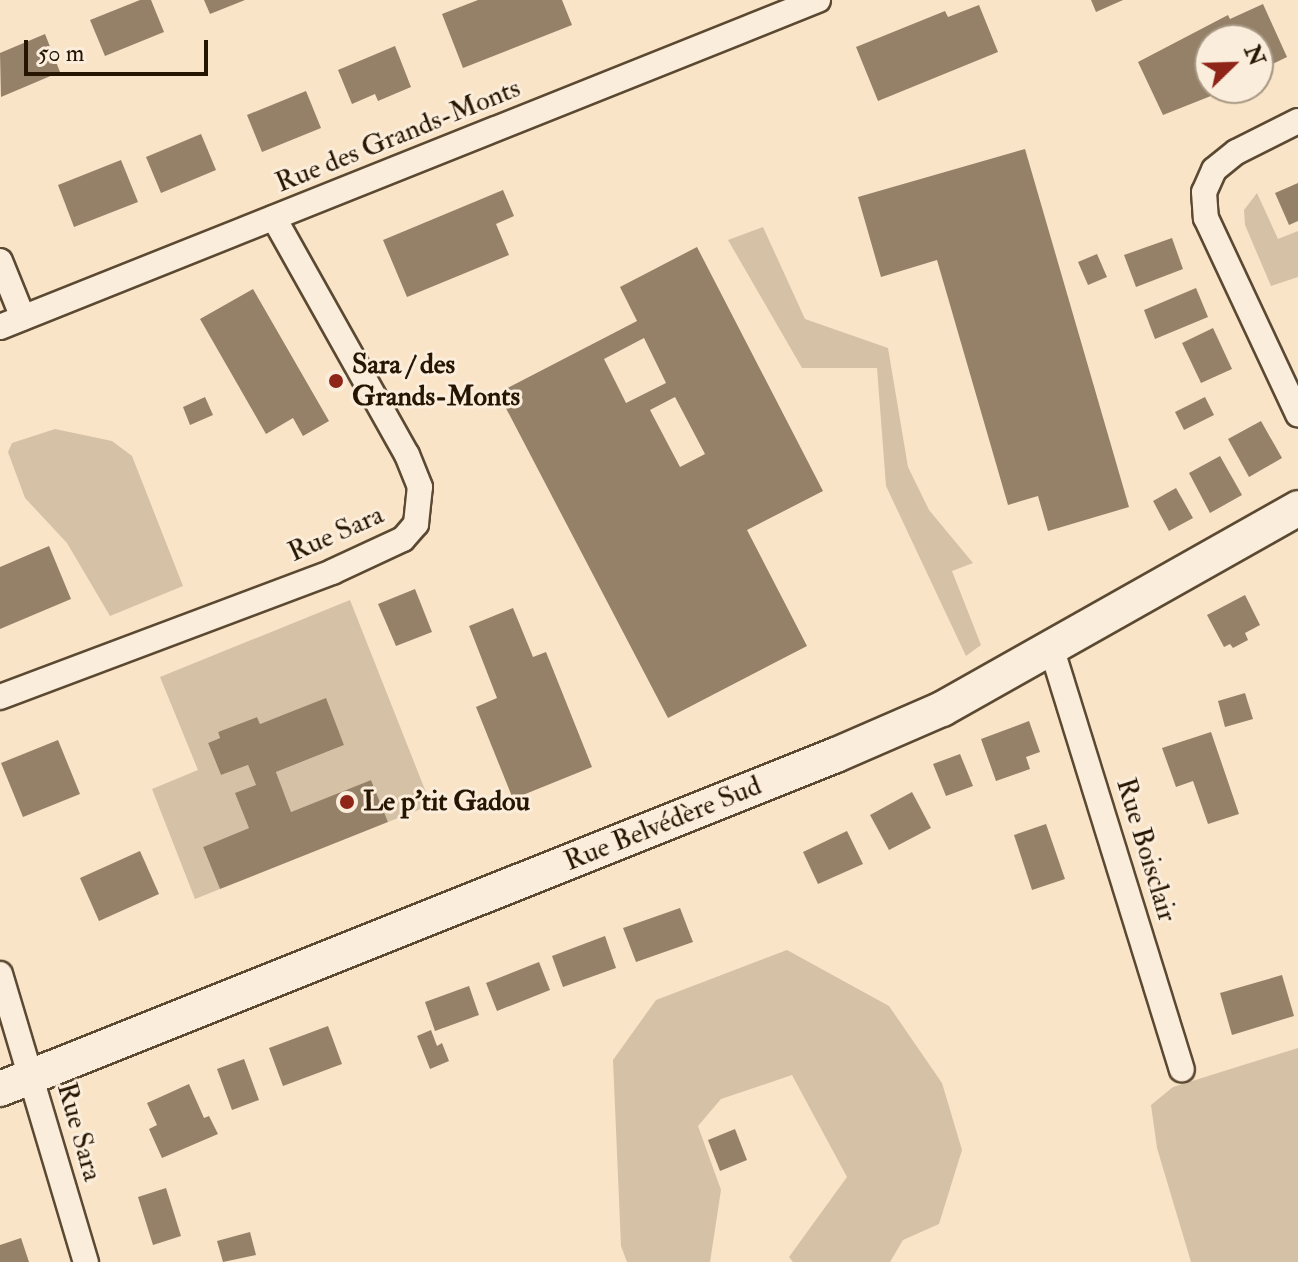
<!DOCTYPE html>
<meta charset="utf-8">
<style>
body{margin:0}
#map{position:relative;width:1298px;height:1262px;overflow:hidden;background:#f9e4c8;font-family:"IM FELL Double Pica",serif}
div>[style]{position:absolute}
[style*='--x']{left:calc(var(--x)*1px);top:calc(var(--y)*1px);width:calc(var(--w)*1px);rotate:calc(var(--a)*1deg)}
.green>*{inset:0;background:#d5c1a6}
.building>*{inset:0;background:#948168}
.roads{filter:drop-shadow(2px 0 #5b4932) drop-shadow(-2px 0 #5b4932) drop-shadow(0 2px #5b4932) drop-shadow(0 -2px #5b4932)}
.street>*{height:24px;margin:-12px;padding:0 12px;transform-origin:12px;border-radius:12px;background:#fbeddb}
.secondary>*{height:34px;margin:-17px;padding:0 17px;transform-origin:17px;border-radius:17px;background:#fbeddb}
.dots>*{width:22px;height:22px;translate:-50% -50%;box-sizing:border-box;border:4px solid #fbeddb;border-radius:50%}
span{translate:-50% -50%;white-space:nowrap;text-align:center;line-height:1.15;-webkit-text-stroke:6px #fbeddb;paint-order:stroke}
.street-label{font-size:28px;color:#261500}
.poi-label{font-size:28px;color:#261500;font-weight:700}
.left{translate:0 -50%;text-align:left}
.north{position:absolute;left:1194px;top:24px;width:80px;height:80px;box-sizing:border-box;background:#fbeddb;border:2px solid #a69783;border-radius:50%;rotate:67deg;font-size:22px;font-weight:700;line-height:32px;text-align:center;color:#261500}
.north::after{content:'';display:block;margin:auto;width:28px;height:36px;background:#8f2418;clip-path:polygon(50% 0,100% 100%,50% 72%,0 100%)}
.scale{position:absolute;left:24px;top:40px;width:184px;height:36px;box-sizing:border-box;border:4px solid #261500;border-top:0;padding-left:10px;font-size:24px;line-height:28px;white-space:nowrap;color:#261500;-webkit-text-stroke:6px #fbeddb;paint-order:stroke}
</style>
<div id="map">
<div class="green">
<div style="clip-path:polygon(1257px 193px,1278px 239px,1298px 231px,1298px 277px,1271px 286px,1245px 225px,1244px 210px)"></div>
<div style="clip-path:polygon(763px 227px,805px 319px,888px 348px,908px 467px,929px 510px,973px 563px,952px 571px,981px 645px,966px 656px,886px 486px,877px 368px,802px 368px,728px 240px)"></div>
<div style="clip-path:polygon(55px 429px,112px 441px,132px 456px,183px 586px,110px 616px,67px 543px,25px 498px,8px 452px,12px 443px)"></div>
<div style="clip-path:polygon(350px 600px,431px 805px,388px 822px,371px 780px,291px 812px,276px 772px,344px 745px,326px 699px,260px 724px,257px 717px,218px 732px,220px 738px,208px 743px,221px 775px,248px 765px,256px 785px,249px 828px,203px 847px,220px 889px,195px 899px,152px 789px,198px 770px,160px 677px)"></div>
<div style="clip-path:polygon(787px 950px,889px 1006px,942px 1083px,962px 1150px,939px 1224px,903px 1240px,890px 1262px,793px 1262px,789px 1257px,847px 1177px,792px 1075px,721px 1099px,698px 1126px,721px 1190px,710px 1262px,627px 1262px,621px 1246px,613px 1060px,656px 1000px)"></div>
<div style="clip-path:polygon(1298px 1048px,1298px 1262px,1191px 1262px,1157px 1148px,1151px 1105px,1173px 1087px)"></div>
</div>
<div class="building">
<div style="clip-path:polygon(140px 0,151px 0,164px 32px,105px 56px,90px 20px)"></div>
<div style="clip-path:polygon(204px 0,245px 0,210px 14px)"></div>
<div style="clip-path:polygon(478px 0,562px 0,572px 25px,463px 68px,442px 14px)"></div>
<div style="clip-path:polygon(1091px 0,1123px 0,1096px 12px)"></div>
<div style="clip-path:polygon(1263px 4px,1287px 57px,1258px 71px,1258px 40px,1210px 40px,1210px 88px,1231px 88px,1163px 115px,1138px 62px,1228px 15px,1230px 19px)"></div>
<div style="clip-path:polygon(979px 5px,998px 52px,878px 101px,856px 47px,945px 11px,948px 17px)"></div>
<div style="clip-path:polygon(45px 34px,60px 72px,1px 97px,0 53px)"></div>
<div style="clip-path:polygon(395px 46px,411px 87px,378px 101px,375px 94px,352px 104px,338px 70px)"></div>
<div style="clip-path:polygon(306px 91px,321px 128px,262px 152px,247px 115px)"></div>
<div style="clip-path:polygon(201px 134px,216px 170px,161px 193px,146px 157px)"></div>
<div style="clip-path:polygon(1025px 149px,1129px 507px,1048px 531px,1038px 496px,1008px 505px,937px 260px,881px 277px,858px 197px)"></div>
<div style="clip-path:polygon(121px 160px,138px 202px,74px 227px,58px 185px)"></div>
<div style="clip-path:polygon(1298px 183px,1298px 221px,1289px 225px,1275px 193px)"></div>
<div style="clip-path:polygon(503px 190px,514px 216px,496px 224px,509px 255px,407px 297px,383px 240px)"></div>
<div style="clip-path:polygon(1172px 238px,1183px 269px,1136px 287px,1124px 255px)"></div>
<div style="clip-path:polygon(evenodd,697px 247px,823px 491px,747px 530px,807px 646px,668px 718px,498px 393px,637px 321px,620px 287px,697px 247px,644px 338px,666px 383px,626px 403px,604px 359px,644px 338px,697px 247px,675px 397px,705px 454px,680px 467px,650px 410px,675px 397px)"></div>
<div style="clip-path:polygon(1097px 254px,1107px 277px,1088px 285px,1078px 262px)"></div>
<div style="clip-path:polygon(1196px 288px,1208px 317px,1155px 339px,1144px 310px)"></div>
<div style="clip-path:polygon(253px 289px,329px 421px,303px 436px,293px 418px,266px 434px,200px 319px)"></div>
<div style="clip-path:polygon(1213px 328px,1232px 369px,1201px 383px,1182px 343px)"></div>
<div style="clip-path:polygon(205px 397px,213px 415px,190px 425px,183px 407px)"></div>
<div style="clip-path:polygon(1205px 397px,1214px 415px,1184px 430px,1175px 412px)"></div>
<div style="clip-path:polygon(1261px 421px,1282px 458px,1249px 477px,1228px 439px)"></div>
<div style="clip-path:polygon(1220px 456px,1242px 495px,1210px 513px,1189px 473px)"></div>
<div style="clip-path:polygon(1176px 488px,1193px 518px,1169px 531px,1153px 501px)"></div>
<div style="clip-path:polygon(49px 546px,71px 599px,0 629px,0 567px)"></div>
<div style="clip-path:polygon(415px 589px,432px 632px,396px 646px,378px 604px)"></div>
<div style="clip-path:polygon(1245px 595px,1260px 625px,1245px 633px,1248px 640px,1233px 648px,1230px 644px,1224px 647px,1207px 615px)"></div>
<div style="clip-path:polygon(513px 608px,533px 657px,546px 652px,592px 767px,513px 799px,476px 707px,497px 698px,469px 626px)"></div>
<div style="clip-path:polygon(1245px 693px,1253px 719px,1225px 727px,1218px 701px)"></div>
<div style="clip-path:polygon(326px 698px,344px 745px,276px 772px,291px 812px,371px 780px,388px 822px,220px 889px,203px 847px,249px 828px,235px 793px,256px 785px,248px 765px,221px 775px,208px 743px,220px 738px,218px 732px,257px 717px,260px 724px)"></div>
<div style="clip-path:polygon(1029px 721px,1040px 752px,1026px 757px,1030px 769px,996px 781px,981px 739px)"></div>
<div style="clip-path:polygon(1211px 732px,1239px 814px,1208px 824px,1193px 781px,1176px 787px,1162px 748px)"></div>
<div style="clip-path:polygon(58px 740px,80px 794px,23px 817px,1px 763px)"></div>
<div style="clip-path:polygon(960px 754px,973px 786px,946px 796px,933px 764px)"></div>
<div style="clip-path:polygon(912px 792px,931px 828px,889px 850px,870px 815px)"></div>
<div style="clip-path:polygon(1046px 824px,1065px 879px,1032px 890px,1014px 835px)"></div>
<div style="clip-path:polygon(847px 831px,863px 864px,818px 884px,803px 852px)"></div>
<div style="clip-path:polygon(140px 851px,159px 894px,99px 921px,80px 878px)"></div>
<div style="clip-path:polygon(680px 908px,693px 942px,636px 962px,623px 928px)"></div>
<div style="clip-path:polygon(605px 936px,616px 968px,563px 987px,552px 956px)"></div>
<div style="clip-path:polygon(539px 962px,550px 990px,497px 1011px,486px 983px)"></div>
<div style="clip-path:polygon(1282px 975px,1294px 1016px,1232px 1035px,1220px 993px)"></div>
<div style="clip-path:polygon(469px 986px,479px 1015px,435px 1031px,425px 1002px)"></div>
<div style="clip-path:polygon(328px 1026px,342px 1064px,283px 1086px,269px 1048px)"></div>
<div style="clip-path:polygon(431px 1030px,437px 1046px,442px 1043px,449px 1061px,430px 1069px,417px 1036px)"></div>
<div style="clip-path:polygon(244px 1059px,259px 1100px,232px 1110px,217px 1069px)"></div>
<div style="clip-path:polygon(189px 1084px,204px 1118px,209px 1116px,218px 1134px,162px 1158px,149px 1129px,157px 1125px,147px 1103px)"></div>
<div style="clip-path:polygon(735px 1129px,747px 1160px,720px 1171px,708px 1140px)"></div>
<div style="clip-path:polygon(166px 1188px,181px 1236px,153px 1245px,138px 1197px)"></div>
<div style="clip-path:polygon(250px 1232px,256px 1255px,223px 1262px,217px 1241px)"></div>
<div style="clip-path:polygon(21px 1238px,29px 1262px,0 1262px,0 1245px)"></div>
</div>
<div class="roads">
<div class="street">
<div style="--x:1298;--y:121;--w:69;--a:153.4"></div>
<div style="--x:1236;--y:152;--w:28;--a:141"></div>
<div style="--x:1214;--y:170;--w:24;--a:114"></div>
<div style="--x:1204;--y:192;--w:26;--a:86"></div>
<div style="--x:1206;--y:218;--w:217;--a:64.9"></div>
<div style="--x:0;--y:261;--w:61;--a:68"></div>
<div style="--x:0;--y:327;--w:881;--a:-21.79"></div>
<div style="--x:1052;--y:650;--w:439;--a:72.8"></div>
<div style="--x:0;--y:697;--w:355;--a:-20.6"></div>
<div style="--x:332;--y:572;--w:78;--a:-24.9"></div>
<div style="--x:403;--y:539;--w:20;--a:-49"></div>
<div style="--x:416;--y:524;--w:37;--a:-84"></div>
<div style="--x:420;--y:487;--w:35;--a:-112"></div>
<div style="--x:407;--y:455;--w:272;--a:-119.3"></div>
<div style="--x:0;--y:974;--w:301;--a:73.4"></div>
</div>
<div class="secondary">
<div style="--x:0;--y:1089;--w:900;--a:-21.78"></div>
<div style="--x:836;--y:755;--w:116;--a:-23.5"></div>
<div style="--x:942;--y:709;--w:409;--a:-29.4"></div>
</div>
</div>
<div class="dots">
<div style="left:336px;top:381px;background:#8f2418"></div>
<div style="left:347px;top:802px;background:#8f2418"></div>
</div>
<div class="street-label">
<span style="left:398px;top:136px;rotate:-22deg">Rue des Grands-Monts</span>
<span style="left:336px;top:534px;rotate:-24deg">Rue Sara</span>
<span style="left:663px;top:824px;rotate:-22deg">Rue Belvédère Sud</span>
<span style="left:1146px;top:850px;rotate:73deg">Rue Boisclair</span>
<span style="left:79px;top:1132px;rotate:74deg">Rue Sara</span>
</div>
<div class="poi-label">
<span class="left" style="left:352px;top:381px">Sara / des<br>Grands-Monts</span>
<span class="left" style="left:363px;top:802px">Le p'tit Gadou</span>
</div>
<div class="north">N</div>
<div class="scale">50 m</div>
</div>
